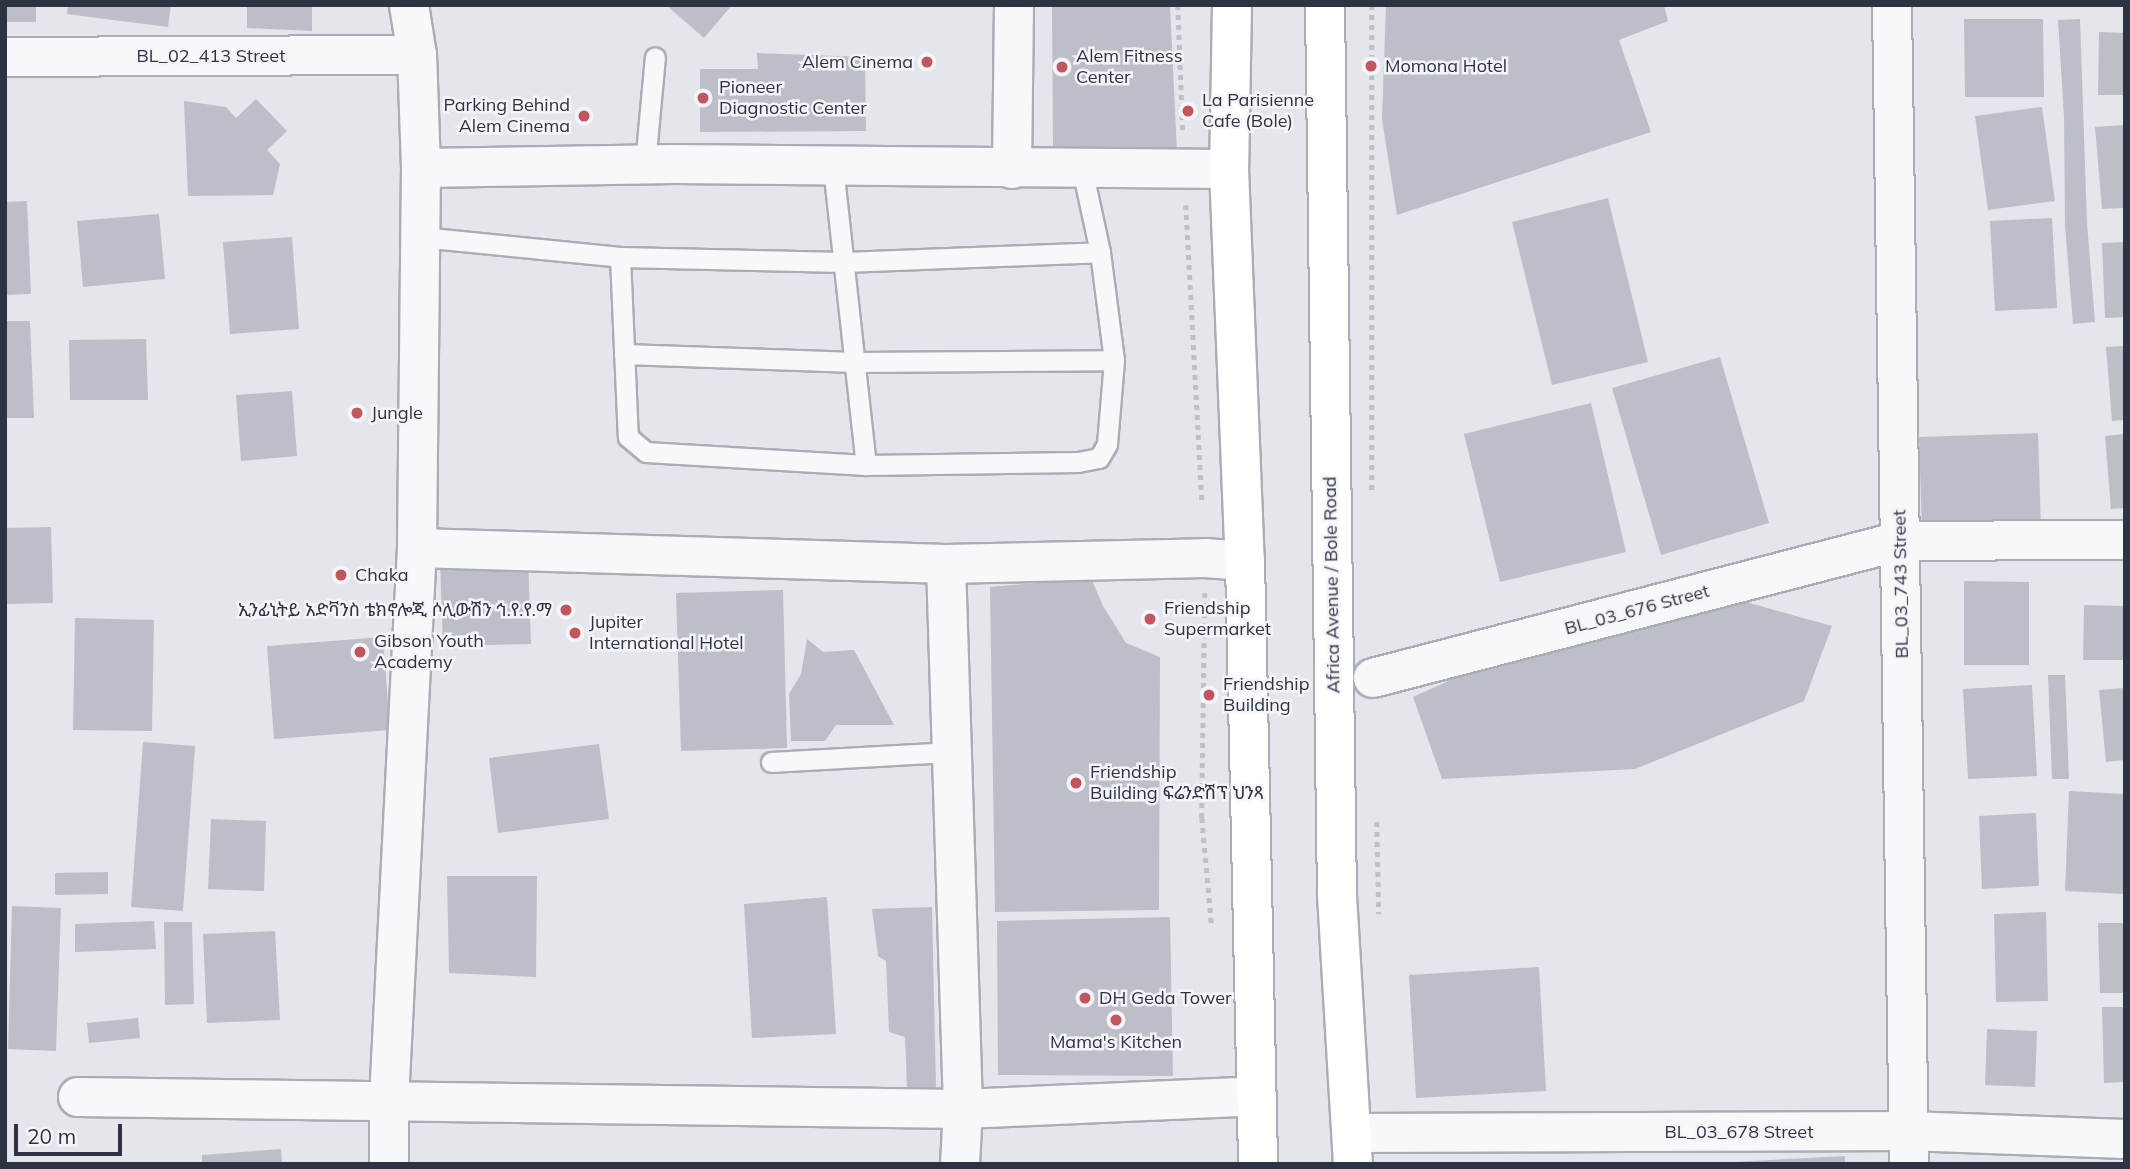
<!DOCTYPE html>
<meta charset="utf-8">
<style>
body{margin:0}
#map{position:relative;width:2130px;height:1169px;overflow:hidden;background:#e4e6eb;font-family:Mulish,"Noto Sans Ethiopic",sans-serif}
div>[style]{position:absolute}
[style*='--x']{left:calc(var(--x)*1px);top:calc(var(--y)*1px);width:calc(var(--w)*1px);rotate:calc(var(--a)*1deg)}
.building>*{inset:0;background:#bcbfc7}
.path>*{height:4.5px;margin-top:-2.25px;transform-origin:0;background:repeating-linear-gradient(90deg,#bec1c6 0 5px,transparent 0 10px)}
.roads{filter:drop-shadow(2px 0 #a9adb5) drop-shadow(-2px 0 #a9adb5) drop-shadow(0 2px #a9adb5) drop-shadow(0 -2px #a9adb5)}
.lane>*{height:19px;margin:-9.5px;padding:0 9.5px;transform-origin:9.5px;border-radius:9.5px;background:#f7f8f9}
.street>*{height:38px;margin:-19px;padding:0 19px;transform-origin:19px;border-radius:19px;background:#f7f8f9}
.primary>*{height:38px;margin:-19px;padding:0 19px;transform-origin:19px;border-radius:19px;background:#fff}
.dots>*{width:19px;height:19px;translate:-50% -50%;box-sizing:border-box;border:4px solid #f4f5f8;border-radius:50%}
span{translate:-50% -50%;white-space:nowrap;text-align:center;line-height:1.15;-webkit-text-stroke:5px #f4f5f8;paint-order:stroke}
.street-label{font-size:18px;color:#2d3342}
.poi-label{font-size:18px;color:#2d3342}
.left{translate:0 -50%;text-align:left}
.right{translate:-100% -50%;text-align:right}
.frame{position:absolute;inset:0;border:7px solid #2d3342;pointer-events:none}
.scale{position:absolute;left:14px;top:1124px;width:108px;height:32px;box-sizing:border-box;border:4px solid #2d3342;border-top:0;padding-left:9px;font-size:21px;line-height:24px;white-space:nowrap;color:#2d3342;-webkit-text-stroke:5px #f4f5f8;paint-order:stroke}
</style>
<div id="map">
<div class="building">
<div style="clip-path:polygon(5px 5px,36px 5px,36px 22px,5px 22px)"></div>
<div style="clip-path:polygon(68px 5px,171px 5px,168px 27px,67px 14px)"></div>
<div style="clip-path:polygon(247px 5px,312px 5px,312px 31px,247px 28px)"></div>
<div style="clip-path:polygon(666px 5px,732px 5px,704px 38px)"></div>
<div style="clip-path:polygon(1052px 5px,1170px 5px,1177px 152px,1053px 149px)"></div>
<div style="clip-path:polygon(1386px 5px,1664px 5px,1668px 21px,1619px 40px,1651px 132px,1397px 215px,1382px 119px)"></div>
<div style="clip-path:polygon(1964px 19px,2043px 19px,2044px 97px,1965px 97px)"></div>
<div style="clip-path:polygon(2080px 19px,2087px 223px,2095px 322px,2073px 324px,2065px 225px,2064px 117px,2058px 20px)"></div>
<div style="clip-path:polygon(2099px 32px,2125px 33px,2125px 95px,2098px 95px)"></div>
<div style="clip-path:polygon(757px 53px,865px 57px,866px 131px,700px 132px,700px 69px,758px 69px)"></div>
<div style="clip-path:polygon(256px 99px,287px 131px,267px 150px,280px 164px,273px 195px,188px 196px,184px 101px,226px 107px,236px 118px)"></div>
<div style="clip-path:polygon(2042px 107px,2055px 201px,1988px 210px,1975px 116px)"></div>
<div style="clip-path:polygon(2125px 125px,2125px 208px,2102px 209px,2095px 127px)"></div>
<div style="clip-path:polygon(1608px 198px,1648px 362px,1552px 385px,1512px 222px)"></div>
<div style="clip-path:polygon(27px 201px,31px 294px,5px 295px,5px 202px)"></div>
<div style="clip-path:polygon(159px 214px,165px 279px,83px 287px,77px 221px)"></div>
<div style="clip-path:polygon(2052px 218px,2057px 308px,1995px 311px,1990px 221px)"></div>
<div style="clip-path:polygon(292px 237px,299px 329px,230px 334px,223px 242px)"></div>
<div style="clip-path:polygon(2125px 242px,2125px 317px,2105px 318px,2102px 243px)"></div>
<div style="clip-path:polygon(5px 321px,30px 321px,34px 418px,5px 418px)"></div>
<div style="clip-path:polygon(146px 339px,148px 400px,70px 400px,69px 340px)"></div>
<div style="clip-path:polygon(2125px 346px,2125px 420px,2112px 421px,2106px 347px)"></div>
<div style="clip-path:polygon(1720px 357px,1769px 523px,1661px 555px,1612px 388px)"></div>
<div style="clip-path:polygon(292px 391px,297px 456px,241px 461px,236px 395px)"></div>
<div style="clip-path:polygon(1591px 403px,1626px 552px,1500px 582px,1464px 434px)"></div>
<div style="clip-path:polygon(2038px 433px,2041px 529px,1922px 532px,1919px 437px)"></div>
<div style="clip-path:polygon(2125px 434px,2125px 508px,2111px 509px,2105px 436px)"></div>
<div style="clip-path:polygon(51px 527px,53px 603px,5px 604px,5px 528px)"></div>
<div style="clip-path:polygon(528px 558px,531px 644px,443px 646px,440px 560px)"></div>
<div style="clip-path:polygon(1091px 578px,1103px 606px,1126px 643px,1160px 657px,1159px 910px,995px 912px,990px 587px)"></div>
<div style="clip-path:polygon(1964px 581px,2029px 582px,2029px 665px,1964px 665px)"></div>
<div style="clip-path:polygon(783px 590px,787px 748px,681px 751px,676px 593px)"></div>
<div style="clip-path:polygon(1739px 600px,1832px 626px,1804px 701px,1635px 769px,1442px 779px,1413px 697px,1515px 651px)"></div>
<div style="clip-path:polygon(2084px 605px,2125px 606px,2125px 660px,2083px 660px)"></div>
<div style="clip-path:polygon(75px 618px,154px 620px,152px 731px,73px 730px)"></div>
<div style="clip-path:polygon(383px 637px,390px 730px,274px 739px,267px 646px)"></div>
<div style="clip-path:polygon(807px 639px,823px 652px,854px 650px,894px 725px,836px 725px,825px 741px,791px 741px,789px 694px,801px 674px)"></div>
<div style="clip-path:polygon(2048px 675px,2065px 675px,2069px 779px,2052px 779px)"></div>
<div style="clip-path:polygon(2032px 685px,2037px 776px,1968px 779px,1963px 689px)"></div>
<div style="clip-path:polygon(2125px 688px,2125px 760px,2106px 762px,2099px 690px)"></div>
<div style="clip-path:polygon(143px 742px,195px 746px,183px 911px,131px 907px)"></div>
<div style="clip-path:polygon(599px 744px,609px 819px,498px 833px,489px 758px)"></div>
<div style="clip-path:polygon(2069px 791px,2125px 794px,2125px 894px,2065px 891px)"></div>
<div style="clip-path:polygon(2036px 813px,2039px 886px,1982px 889px,1979px 816px)"></div>
<div style="clip-path:polygon(211px 819px,266px 821px,264px 891px,208px 889px)"></div>
<div style="clip-path:polygon(108px 872px,108px 894px,55px 895px,55px 873px)"></div>
<div style="clip-path:polygon(447px 876px,537px 876px,536px 977px,449px 973px)"></div>
<div style="clip-path:polygon(827px 897px,836px 1034px,752px 1038px,744px 904px)"></div>
<div style="clip-path:polygon(12px 906px,61px 908px,56px 1051px,8px 1049px)"></div>
<div style="clip-path:polygon(932px 907px,936px 1088px,907px 1087px,905px 1037px,889px 1032px,886px 961px,878px 956px,872px 909px)"></div>
<div style="clip-path:polygon(2046px 912px,2048px 1001px,1996px 1002px,1994px 914px)"></div>
<div style="clip-path:polygon(1170px 917px,1173px 1076px,998px 1075px,997px 921px)"></div>
<div style="clip-path:polygon(154px 921px,156px 949px,75px 952px,75px 924px)"></div>
<div style="clip-path:polygon(164px 922px,192px 922px,194px 1004px,165px 1005px)"></div>
<div style="clip-path:polygon(2098px 923px,2125px 923px,2125px 993px,2100px 993px)"></div>
<div style="clip-path:polygon(275px 931px,280px 1020px,207px 1023px,203px 934px)"></div>
<div style="clip-path:polygon(1539px 967px,1546px 1091px,1416px 1098px,1409px 975px)"></div>
<div style="clip-path:polygon(2102px 1007px,2125px 1007px,2125px 1082px,2104px 1083px)"></div>
<div style="clip-path:polygon(138px 1018px,140px 1038px,89px 1043px,87px 1023px)"></div>
<div style="clip-path:polygon(1987px 1029px,2037px 1031px,2035px 1087px,1985px 1085px)"></div>
<div style="clip-path:polygon(281px 1149px,282px 1164px,202px 1164px,202px 1155px)"></div>
<div style="clip-path:polygon(1845px 1156px,1845px 1164px,1731px 1164px,1731px 1162px)"></div>
</div>
<div class="path">
<div style="--x:1178;--y:5;--w:129;--a:87.8"></div>
<div style="--x:1372;--y:5;--w:489;--a:90"></div>
<div style="--x:1186;--y:205;--w:296;--a:86.9"></div>
<div style="--x:1205;--y:593;--w:225;--a:90.8"></div>
<div style="--x:1202;--y:818;--w:109;--a:84.8"></div>
<div style="--x:1377;--y:822;--w:92;--a:88.8"></div>
</div>
<div class="roads">
<div class="lane">
<div style="--x:645;--y:164;--w:107;--a:-84.7"></div>
<div style="--x:833;--y:167;--w:300;--a:83.7"></div>
<div style="--x:421;--y:237;--w:200;--a:5.7"></div>
<div style="--x:620;--y:257;--w:224;--a:1.3"></div>
<div style="--x:844;--y:262;--w:256;--a:-2.2"></div>
<div style="--x:620;--y:257;--w:180;--a:87.5"></div>
<div style="--x:628;--y:437;--w:23;--a:40"></div>
<div style="--x:646;--y:452;--w:220;--a:3.4"></div>
<div style="--x:866;--y:465;--w:212;--a:-0.8"></div>
<div style="--x:1078;--y:462;--w:21;--a:-11"></div>
<div style="--x:1099;--y:458;--w:16;--a:-60"></div>
<div style="--x:1107;--y:444;--w:84;--a:-85.2"></div>
<div style="--x:1114;--y:360;--w:109;--a:-97.4"></div>
<div style="--x:1100;--y:252;--w:85;--a:-102.2"></div>
<div style="--x:624;--y:354;--w:232;--a:2"></div>
<div style="--x:856;--y:362;--w:258;--a:-0.4"></div>
<div style="--x:771;--y:762;--w:181;--a:-3.2"></div>
</div>
<div class="street">
<div style="--x:1892;--y:5;--w:1159;--a:89.16"></div>
<div style="--x:5;--y:57;--w:412;--a:-0.3"></div>
<div style="--x:421;--y:168;--w:254;--a:-0.9"></div>
<div style="--x:675;--y:164;--w:554;--a:0.52"></div>
<div style="--x:1012;--y:169;--w:164;--a:-89.3"></div>
<div style="--x:417;--y:548;--w:529;--a:1.73"></div>
<div style="--x:946;--y:564;--w:259;--a:-1.3"></div>
<div style="--x:1205;--y:558;--w:40;--a:4.3"></div>
<div style="--x:946;--y:564;--w:545;--a:88.21"></div>
<div style="--x:963;--y:1109;--w:55;--a:93.1"></div>
<div style="--x:1373;--y:678;--w:545;--a:-14.57"></div>
<div style="--x:1900;--y:541;--w:225;--a:-0.3"></div>
<div style="--x:78;--y:1097;--w:885;--a:0.78"></div>
<div style="--x:963;--y:1109;--w:294;--a:-2.5"></div>
<div style="--x:1352;--y:1133;--w:556;--a:-0.21"></div>
<div style="--x:1908;--y:1131;--w:217;--a:2.1"></div>
<div style="--x:389;--y:1164;--w:64;--a:-90"></div>
<div style="--x:389;--y:1100;--w:553;--a:-87.1"></div>
<div style="--x:417;--y:548;--w:380;--a:-89.4"></div>
<div style="--x:421;--y:168;--w:113;--a:-92"></div>
<div style="--x:417;--y:55;--w:51;--a:-99.1"></div>
</div>
<div class="primary">
<div style="--x:1232;--y:5;--w:164;--a:91"></div>
<div style="--x:1229;--y:169;--w:392;--a:87.7"></div>
<div style="--x:1245;--y:561;--w:603;--a:88.76"></div>
<div style="--x:1325;--y:5;--w:890;--a:89.23"></div>
<div style="--x:1337;--y:895;--w:269;--a:86.6"></div>
</div>
</div>
<div class="dots">
<div style="left:927px;top:62px;background:#c4555e"></div>
<div style="left:1371px;top:66px;background:#c4555e"></div>
<div style="left:1062px;top:67px;background:#c4555e"></div>
<div style="left:703px;top:98px;background:#c4555e"></div>
<div style="left:1188px;top:111px;background:#c4555e"></div>
<div style="left:584px;top:116px;background:#c4555e"></div>
<div style="left:357px;top:413px;background:#c4555e"></div>
<div style="left:341px;top:575px;background:#c4555e"></div>
<div style="left:566px;top:610px;background:#c4555e"></div>
<div style="left:1150px;top:619px;background:#c4555e"></div>
<div style="left:575px;top:633px;background:#c4555e"></div>
<div style="left:360px;top:652px;background:#c4555e"></div>
<div style="left:1209px;top:695px;background:#c4555e"></div>
<div style="left:1076px;top:783px;background:#c4555e"></div>
<div style="left:1085px;top:998px;background:#c4555e"></div>
<div style="left:1116px;top:1020px;background:#c4555e"></div>
</div>
<div class="street-label">
<span style="left:211px;top:56px">BL_02_413 Street</span>
<span style="left:1901px;top:584px;rotate:-91deg">BL_03_743 Street</span>
<span style="left:1332px;top:585px;rotate:-91deg">Africa Avenue / Bole Road</span>
<span style="left:1637px;top:610px;rotate:-15deg">BL_03_676 Street</span>
<span style="left:1739px;top:1132px">BL_03_678 Street</span>
</div>
<div class="poi-label">
<span class="left" style="left:1076px;top:67px">Alem Fitness<br>Center</span>
<span class="right" style="left:913px;top:62px">Alem Cinema</span>
<span class="left" style="left:1385px;top:66px">Momona Hotel</span>
<span class="left" style="left:719px;top:98px">Pioneer<br>Diagnostic Center</span>
<span class="left" style="left:1202px;top:111px">La Parisienne<br>Cafe (Bole)</span>
<span class="right" style="left:570px;top:116px">Parking Behind<br>Alem Cinema</span>
<span class="left" style="left:371px;top:413px">Jungle</span>
<span class="left" style="left:355px;top:575px">Chaka</span>
<span class="left" style="left:1164px;top:619px">Friendship<br>Supermarket</span>
<span class="right" style="left:552px;top:610px">ኢንፊኒትይ አድቫንስ ቴክኖሎጂ ሶሊውሽን ኅ.የ.የ.ማ</span>
<span class="left" style="left:589px;top:633px">Jupiter<br>International Hotel</span>
<span class="left" style="left:374px;top:652px">Gibson Youth<br>Academy</span>
<span class="left" style="left:1223px;top:695px">Friendship<br>Building</span>
<span class="left" style="left:1090px;top:783px">Friendship<br>Building ፍሬንድሽፕ ህንጻ</span>
<span class="left" style="left:1099px;top:998px">DH Geda Tower</span>
<span style="left:1116px;top:1042px">Mama's Kitchen</span>
</div>
<div class="frame"></div>
<div class="scale">20 m</div>
</div>
